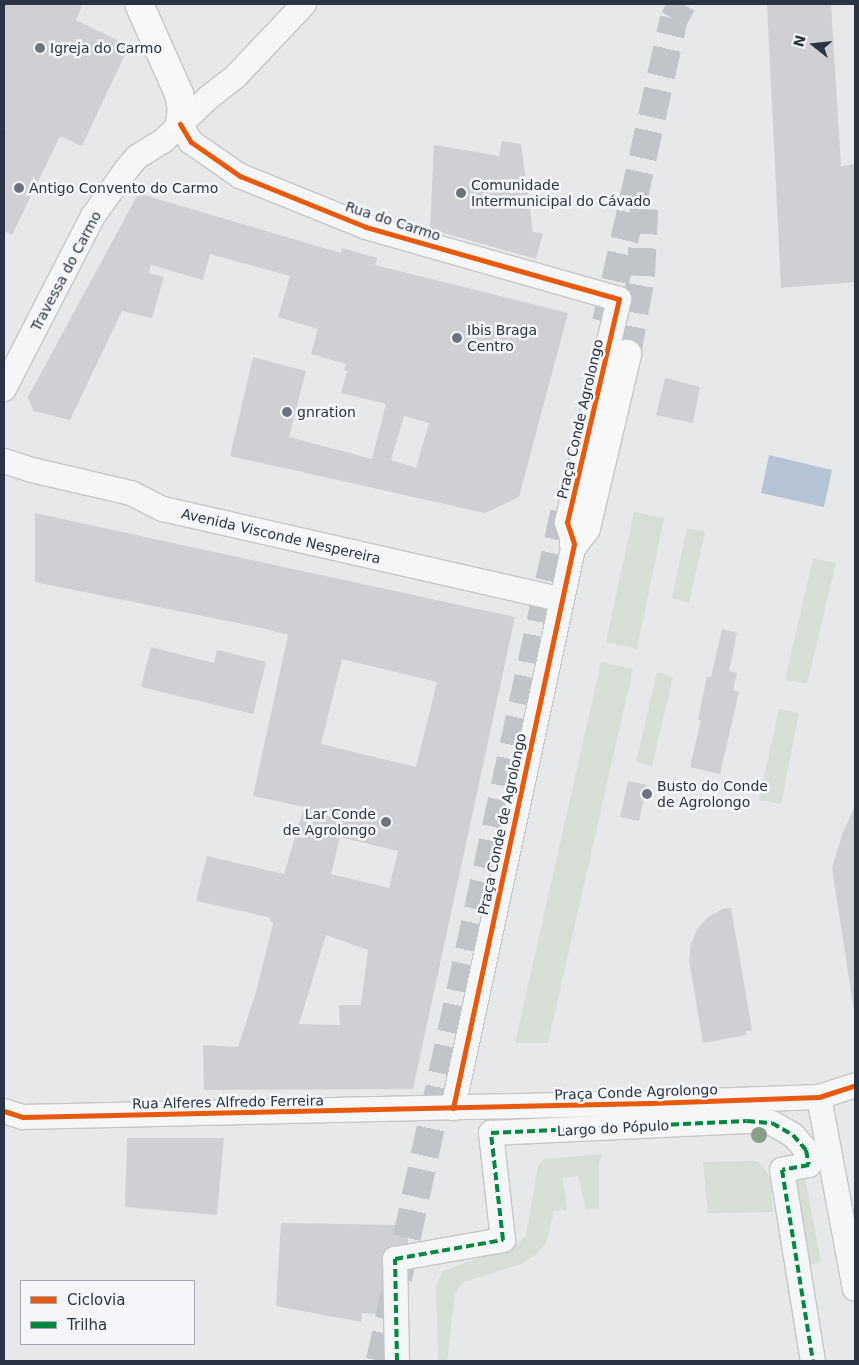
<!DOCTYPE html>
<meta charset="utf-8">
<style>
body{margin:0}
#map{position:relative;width:859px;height:1365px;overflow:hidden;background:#e6e8ea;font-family:"DejaVu Sans",sans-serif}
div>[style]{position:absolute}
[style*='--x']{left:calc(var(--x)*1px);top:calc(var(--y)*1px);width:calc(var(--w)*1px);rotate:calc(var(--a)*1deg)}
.green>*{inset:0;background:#d6ded6}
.water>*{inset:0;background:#b4c4d5}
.building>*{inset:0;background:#ced0d3}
.secondary-tunnel>*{height:28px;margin-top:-14px;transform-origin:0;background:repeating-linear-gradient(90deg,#c1c4c9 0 28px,transparent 0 42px)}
.roads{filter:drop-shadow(1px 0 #c4c6c8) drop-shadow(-1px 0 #c4c6c8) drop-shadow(0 1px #c4c6c8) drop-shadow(0 -1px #c4c6c8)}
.street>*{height:24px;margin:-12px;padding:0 12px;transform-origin:12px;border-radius:12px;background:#f5f6f7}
.secondary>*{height:28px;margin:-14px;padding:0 14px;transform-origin:14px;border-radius:14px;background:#f8f8f8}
.quiet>*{height:4px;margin-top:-2px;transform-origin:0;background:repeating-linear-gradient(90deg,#00873e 0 8px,transparent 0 12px)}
.cycleway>*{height:5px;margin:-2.5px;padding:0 2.5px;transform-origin:2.5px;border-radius:2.5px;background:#e8590c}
.trees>*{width:16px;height:16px;margin:-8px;border-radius:50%;background:#8a9e88}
.dots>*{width:14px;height:14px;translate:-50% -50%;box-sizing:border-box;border:2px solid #f4f6f9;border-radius:50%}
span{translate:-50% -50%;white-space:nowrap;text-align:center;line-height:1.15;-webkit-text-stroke:5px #f4f6f9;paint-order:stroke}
.poi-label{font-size:14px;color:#2b3445}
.left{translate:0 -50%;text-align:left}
.right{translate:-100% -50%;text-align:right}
.street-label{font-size:14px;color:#2b3445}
.frame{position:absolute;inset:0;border:5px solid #2b3445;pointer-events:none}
.legend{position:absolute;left:20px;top:1280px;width:175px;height:65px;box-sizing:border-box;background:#f4f6f9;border:1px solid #a4a8b1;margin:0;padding:6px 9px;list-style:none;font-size:15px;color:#2b3445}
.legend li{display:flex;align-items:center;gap:10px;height:25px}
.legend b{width:25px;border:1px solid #a4a8b1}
.north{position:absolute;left:789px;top:20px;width:50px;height:50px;-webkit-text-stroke:4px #f4f6f9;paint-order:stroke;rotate:286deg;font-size:14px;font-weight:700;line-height:20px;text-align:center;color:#2b3445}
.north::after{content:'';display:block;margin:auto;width:18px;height:22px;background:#2b3445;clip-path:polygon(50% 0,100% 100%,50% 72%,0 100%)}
</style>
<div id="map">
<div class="green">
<div style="clip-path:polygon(634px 512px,664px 518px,637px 649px,606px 642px)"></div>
<div style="clip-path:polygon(687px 528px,705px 532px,689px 603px,672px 598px)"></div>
<div style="clip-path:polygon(813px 558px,836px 563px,807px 684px,785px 680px)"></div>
<div style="clip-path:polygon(601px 662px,633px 669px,548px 1043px,515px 1043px)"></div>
<div style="clip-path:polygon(657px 672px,673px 677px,652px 766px,636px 762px)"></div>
<div style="clip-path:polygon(779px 709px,799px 713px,781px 804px,759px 800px)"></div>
<div style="clip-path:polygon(602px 1154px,599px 1163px,599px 1208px,586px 1209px,578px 1176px,563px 1178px,567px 1210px,554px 1211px,546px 1243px,537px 1254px,521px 1264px,463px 1282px,455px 1293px,447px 1361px,438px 1361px,436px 1285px,443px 1271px,519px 1243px,526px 1235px,538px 1166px,544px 1159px)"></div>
<div style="clip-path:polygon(757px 1161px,764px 1168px,770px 1179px,773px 1212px,708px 1213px,703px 1162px)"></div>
<div style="clip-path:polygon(803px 1167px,821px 1262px,798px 1267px,782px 1170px)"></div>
</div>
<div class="water">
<div style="clip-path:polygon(769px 455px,832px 470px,824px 507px,761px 493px)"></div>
</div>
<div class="building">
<div style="clip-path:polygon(4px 4px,78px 4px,82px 6px,76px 20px,129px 46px,82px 146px,60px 136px,12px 235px,4px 231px,4px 132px,6px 128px,4px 127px)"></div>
<div style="clip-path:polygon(767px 4px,831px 4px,841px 166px,855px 164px,855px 282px,781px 288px)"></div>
<div style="clip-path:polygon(502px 141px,521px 144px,533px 232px,543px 233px,536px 259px,430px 229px,434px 145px,499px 156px)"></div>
<div style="clip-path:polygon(evenodd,144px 195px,341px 253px,342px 248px,377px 258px,375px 265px,568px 313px,519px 497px,485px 513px,230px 456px,253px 357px,306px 371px,289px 437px,372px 459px,386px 404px,341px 393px,347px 371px,344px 370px,346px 364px,311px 354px,318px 329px,278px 317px,290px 276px,210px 254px,203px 280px,151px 265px,149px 273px,164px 277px,152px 318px,122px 311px,70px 420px,33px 411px,28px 397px,137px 196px,144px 195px,404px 416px,429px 423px,416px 468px,391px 460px,404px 416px)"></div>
<div style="clip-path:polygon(665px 378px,700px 387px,693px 423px,656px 415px)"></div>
<div style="clip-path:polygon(evenodd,35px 513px,515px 617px,413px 1089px,204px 1090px,203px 1045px,238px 1047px,256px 992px,273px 924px,268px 917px,196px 901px,207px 856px,284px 874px,304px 807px,253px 796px,288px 635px,262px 628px,35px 582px,35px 513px,342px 659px,437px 682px,416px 767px,321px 744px,342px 659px,35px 513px,340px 837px,398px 851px,389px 888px,331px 874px,340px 837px,35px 513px,326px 935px,368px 950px,361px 1005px,339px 1005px,340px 1025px,299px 1024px,326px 935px)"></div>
<div style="clip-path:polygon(722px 629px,737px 633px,729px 671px,737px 673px,733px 690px,739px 692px,720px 774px,690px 767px,701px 720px,698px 720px,707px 676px,711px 677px)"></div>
<div style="clip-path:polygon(151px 647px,214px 663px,217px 650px,266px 662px,253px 714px,141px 687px)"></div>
<div style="clip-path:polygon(628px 781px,647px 785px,639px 821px,620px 817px)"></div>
<div style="clip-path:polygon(855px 806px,855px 1011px,854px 1011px,832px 868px,842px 835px)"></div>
<div style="clip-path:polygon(731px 908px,752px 1030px,746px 1031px,746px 1035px,703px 1043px,689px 960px,691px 944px,697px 929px,708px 917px,723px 909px)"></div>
<div style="clip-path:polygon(127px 1138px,224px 1138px,217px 1215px,125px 1207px)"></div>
<div style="clip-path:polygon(281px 1223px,406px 1225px,410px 1257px,395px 1259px,396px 1315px,362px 1313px,361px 1322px,276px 1306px)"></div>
</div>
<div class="secondary-tunnel">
<div style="--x:606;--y:322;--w:311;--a:-77.4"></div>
<div style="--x:674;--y:19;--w:17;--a:-62"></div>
<div style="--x:627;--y:354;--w:79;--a:-79.8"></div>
<div style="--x:641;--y:276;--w:67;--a:-87.4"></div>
<div style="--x:380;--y:1361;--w:881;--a:-77.75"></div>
</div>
<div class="roads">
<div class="street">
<div style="--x:180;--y:124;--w:21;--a:59"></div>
<div style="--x:191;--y:142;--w:60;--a:34.8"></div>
<div style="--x:240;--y:176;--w:136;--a:22"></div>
<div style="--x:366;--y:227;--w:263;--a:15.9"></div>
<div style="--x:619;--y:299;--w:229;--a:103.1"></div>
<div style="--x:567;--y:522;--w:23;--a:72"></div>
<div style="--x:574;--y:544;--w:577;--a:102.11"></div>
<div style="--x:4;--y:389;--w:195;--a:-62.8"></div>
<div style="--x:93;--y:216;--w:57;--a:-54.3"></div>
<div style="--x:126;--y:170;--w:17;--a:-50"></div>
<div style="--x:137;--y:157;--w:31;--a:-32"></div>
<div style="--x:163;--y:141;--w:62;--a:-43.7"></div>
<div style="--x:208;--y:98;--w:36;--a:-38"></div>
<div style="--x:236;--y:76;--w:99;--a:-46.6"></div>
<div style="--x:4;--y:461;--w:29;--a:18"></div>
<div style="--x:32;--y:470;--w:102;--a:13.1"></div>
<div style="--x:131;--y:493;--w:36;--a:27"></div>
<div style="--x:163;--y:509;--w:409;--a:12.8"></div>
<div style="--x:819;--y:1097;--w:195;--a:79.4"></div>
<div style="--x:4;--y:1111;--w:20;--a:18"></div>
<div style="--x:23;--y:1117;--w:627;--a:-1.28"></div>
<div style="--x:650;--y:1103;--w:169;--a:-2"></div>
<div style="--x:819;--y:1097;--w:38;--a:-18"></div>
<div style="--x:397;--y:1361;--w:102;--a:-91.1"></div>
<div style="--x:395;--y:1259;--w:110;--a:-10"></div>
<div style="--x:503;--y:1240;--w:108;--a:-96.4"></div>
<div style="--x:491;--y:1133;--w:256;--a:-2.7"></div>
<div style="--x:747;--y:1121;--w:25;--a:5"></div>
<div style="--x:772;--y:1123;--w:24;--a:30"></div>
<div style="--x:793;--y:1135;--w:20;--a:49"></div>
<div style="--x:806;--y:1150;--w:15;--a:79"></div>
<div style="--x:809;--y:1165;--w:27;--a:170"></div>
<div style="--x:782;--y:1170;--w:193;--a:80.8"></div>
</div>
<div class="secondary">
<div style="--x:139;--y:4;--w:98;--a:66"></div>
<div style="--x:179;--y:94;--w:15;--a:79"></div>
<div style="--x:182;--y:109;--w:15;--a:98"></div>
<div style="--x:574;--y:544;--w:20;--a:-53"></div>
<div style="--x:586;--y:528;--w:179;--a:-76.7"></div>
</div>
</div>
<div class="quiet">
<div style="--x:397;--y:1361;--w:102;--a:-91.1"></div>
<div style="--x:395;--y:1259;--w:110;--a:-10"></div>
<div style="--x:503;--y:1240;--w:108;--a:-96.4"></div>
<div style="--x:491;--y:1133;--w:256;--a:-2.7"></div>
<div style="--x:747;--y:1121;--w:25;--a:5"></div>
<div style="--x:772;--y:1123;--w:24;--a:30"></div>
<div style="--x:793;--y:1135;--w:20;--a:49"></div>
<div style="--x:806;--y:1150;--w:15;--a:79"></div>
<div style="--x:809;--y:1165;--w:27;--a:170"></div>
<div style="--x:782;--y:1170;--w:193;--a:80.8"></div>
</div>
<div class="cycleway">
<div style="--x:180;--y:124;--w:21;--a:59"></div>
<div style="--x:191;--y:142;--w:60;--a:34.8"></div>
<div style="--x:240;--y:176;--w:136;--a:22"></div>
<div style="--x:366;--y:227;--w:263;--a:15.9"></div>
<div style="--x:619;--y:299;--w:229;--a:103.1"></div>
<div style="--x:567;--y:522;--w:23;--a:72"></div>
<div style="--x:574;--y:544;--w:577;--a:102.11"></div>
<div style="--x:4;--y:1111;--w:20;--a:18"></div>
<div style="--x:23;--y:1117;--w:627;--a:-1.28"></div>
<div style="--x:650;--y:1103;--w:169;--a:-2"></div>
<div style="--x:819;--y:1097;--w:38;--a:-18"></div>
</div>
<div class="trees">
<div style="left:759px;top:1135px"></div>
</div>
<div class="dots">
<div style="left:40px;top:48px;background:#6c737f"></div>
<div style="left:19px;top:188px;background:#6c737f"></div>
<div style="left:461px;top:193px;background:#6c737f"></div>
<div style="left:457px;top:338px;background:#6c737f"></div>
<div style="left:287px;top:412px;background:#6c737f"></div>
<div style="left:647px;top:794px;background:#6c737f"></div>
<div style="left:386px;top:822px;background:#6c737f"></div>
</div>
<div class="poi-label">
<span class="left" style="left:50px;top:48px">Igreja do Carmo</span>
<span class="left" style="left:471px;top:193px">Comunidade<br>Intermunicipal do Cávado</span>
<span class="left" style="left:29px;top:188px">Antigo Convento do Carmo</span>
<span class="left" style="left:467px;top:338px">Ibis Braga<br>Centro</span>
<span class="left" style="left:297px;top:412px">gnration</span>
<span class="left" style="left:657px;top:794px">Busto do Conde<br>de Agrolongo</span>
<span class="right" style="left:376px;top:822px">Lar Conde<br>de Agrolongo</span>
</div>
<div class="street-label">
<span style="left:393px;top:221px;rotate:18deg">Rua do Carmo</span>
<span style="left:66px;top:271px;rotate:-62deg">Travessa do Carmo</span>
<span style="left:580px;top:419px;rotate:-77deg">Praça Conde Agrolongo</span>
<span style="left:281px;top:536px;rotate:13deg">Avenida Visconde Nespereira</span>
<span style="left:502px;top:824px;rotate:-78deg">Praça Conde de Agrolongo</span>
<span style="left:636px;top:1092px;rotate:-2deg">Praça Conde Agrolongo</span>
<span style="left:228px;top:1102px;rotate:-1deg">Rua Alferes Alfredo Ferreira</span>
<span style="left:613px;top:1128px;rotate:-3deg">Largo do Pópulo</span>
</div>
<div class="frame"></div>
<ul class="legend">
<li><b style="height:6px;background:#e8590c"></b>Ciclovia</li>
<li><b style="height:6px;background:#00873e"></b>Trilha</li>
</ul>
<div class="north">N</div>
</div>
